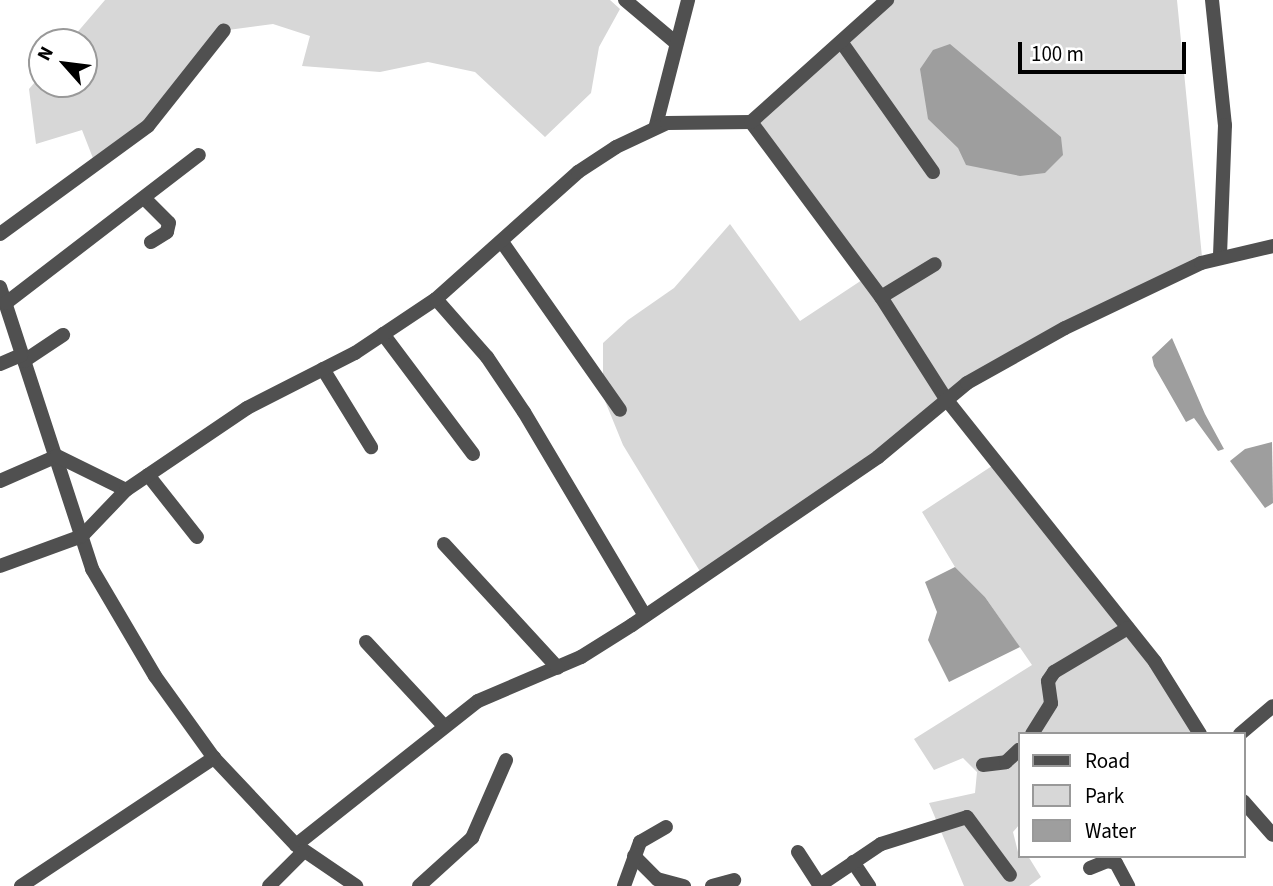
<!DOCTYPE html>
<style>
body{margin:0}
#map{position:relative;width:1273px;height:886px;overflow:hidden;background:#fff;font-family:"Source Sans 3",sans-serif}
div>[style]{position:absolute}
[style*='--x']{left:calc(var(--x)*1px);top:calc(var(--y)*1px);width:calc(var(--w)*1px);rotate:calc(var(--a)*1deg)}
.green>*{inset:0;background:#d7d7d7}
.water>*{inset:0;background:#9e9e9e}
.minor>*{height:14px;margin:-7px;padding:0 7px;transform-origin:7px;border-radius:7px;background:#505050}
span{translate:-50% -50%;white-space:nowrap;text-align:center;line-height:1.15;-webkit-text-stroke:6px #fff;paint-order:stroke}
.legend{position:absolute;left:1018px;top:732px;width:228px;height:126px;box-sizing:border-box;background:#fff;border:2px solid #999;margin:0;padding:9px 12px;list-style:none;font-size:21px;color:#000}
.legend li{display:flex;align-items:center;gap:14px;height:35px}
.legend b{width:35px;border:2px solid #999}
.north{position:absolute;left:28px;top:28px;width:70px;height:70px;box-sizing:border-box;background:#fff;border:2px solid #999;border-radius:50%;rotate:298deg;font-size:19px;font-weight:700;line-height:28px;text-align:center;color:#000}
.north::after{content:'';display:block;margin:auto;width:24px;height:32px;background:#000;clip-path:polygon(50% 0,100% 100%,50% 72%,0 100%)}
.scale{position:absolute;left:1018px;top:42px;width:168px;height:32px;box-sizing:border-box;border:4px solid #000;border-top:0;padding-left:9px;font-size:21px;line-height:24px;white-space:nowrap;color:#000;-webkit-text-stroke:5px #fff;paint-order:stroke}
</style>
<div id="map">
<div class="green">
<div style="clip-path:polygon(105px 0,610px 0,620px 9px,599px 47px,591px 93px,545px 137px,475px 72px,428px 62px,380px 72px,302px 66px,310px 36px,273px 24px,228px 30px,158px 114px,96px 166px,82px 130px,36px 144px,29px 89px,42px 74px,42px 84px,84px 84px,84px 42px,69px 42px)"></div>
<div style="clip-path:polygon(883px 0,1177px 0,1202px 257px,1064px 325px,701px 573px,623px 445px,603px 396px,603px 343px,628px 320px,674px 288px,730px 224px,800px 321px,862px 280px,749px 120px)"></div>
<div style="clip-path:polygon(995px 464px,1152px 667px,1196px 734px,1019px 734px,1019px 825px,1013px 832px,1019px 856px,1028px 856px,1041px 877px,1029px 886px,964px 886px,929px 803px,975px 793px,977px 772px,963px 758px,934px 770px,914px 739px,1032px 665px,985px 597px,955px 567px,922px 512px)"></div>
</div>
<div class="water">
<div style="clip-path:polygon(950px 44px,1061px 137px,1063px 155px,1045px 173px,1020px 176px,966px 165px,958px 148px,928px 119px,920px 69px,933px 50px)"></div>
<div style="clip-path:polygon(1172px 338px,1205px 414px,1224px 449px,1218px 451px,1194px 418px,1186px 422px,1154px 366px,1152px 357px)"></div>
<div style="clip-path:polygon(1272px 442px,1273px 503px,1265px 508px,1230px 461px,1245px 449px)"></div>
<div style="clip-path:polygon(955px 567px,985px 597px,1020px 647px,949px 682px,928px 640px,937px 612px,925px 582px)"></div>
</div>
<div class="minor">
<div style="--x:625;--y:0;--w:67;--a:40.1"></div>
<div style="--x:1212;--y:0;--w:126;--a:84.1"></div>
<div style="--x:1225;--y:125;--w:133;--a:92.2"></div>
<div style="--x:842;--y:43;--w:158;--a:54.8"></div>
<div style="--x:751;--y:122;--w:218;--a:53.4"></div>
<div style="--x:881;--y:297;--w:121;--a:57.5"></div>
<div style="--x:946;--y:399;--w:336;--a:51.5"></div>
<div style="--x:1155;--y:662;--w:85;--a:58"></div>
<div style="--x:656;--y:125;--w:129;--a:-75.6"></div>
<div style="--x:144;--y:198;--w:35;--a:45"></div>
<div style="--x:169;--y:223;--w:9;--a:103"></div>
<div style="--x:167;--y:232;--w:19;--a:148"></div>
<div style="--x:0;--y:234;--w:183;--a:-36.1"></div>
<div style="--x:148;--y:126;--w:122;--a:-51.6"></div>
<div style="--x:502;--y:242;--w:205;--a:54.9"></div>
<div style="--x:0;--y:287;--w:297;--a:71.9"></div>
<div style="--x:92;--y:569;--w:124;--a:59.5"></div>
<div style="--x:155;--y:676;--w:101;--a:54.3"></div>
<div style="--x:214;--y:758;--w:120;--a:46.7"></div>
<div style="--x:296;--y:845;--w:232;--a:-38.4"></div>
<div style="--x:478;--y:701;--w:112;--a:-23.1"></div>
<div style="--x:581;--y:657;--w:60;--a:-32.1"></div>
<div style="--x:632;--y:625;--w:298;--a:-34.3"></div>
<div style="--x:878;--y:457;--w:116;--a:-39.7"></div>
<div style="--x:967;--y:383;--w:112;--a:-29.3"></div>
<div style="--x:1065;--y:328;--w:151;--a:-25.5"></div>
<div style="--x:1201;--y:263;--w:74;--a:-13.3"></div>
<div style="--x:881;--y:297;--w:63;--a:-31.4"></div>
<div style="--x:436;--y:299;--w:77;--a:48.7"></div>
<div style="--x:487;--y:357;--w:66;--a:56.1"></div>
<div style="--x:524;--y:412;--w:237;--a:59.3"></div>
<div style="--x:6;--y:303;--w:243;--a:-37.5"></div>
<div style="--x:383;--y:334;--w:150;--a:53.1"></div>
<div style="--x:24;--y:361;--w:47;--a:-33.7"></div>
<div style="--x:0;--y:364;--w:23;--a:-23"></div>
<div style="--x:323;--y:369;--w:92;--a:58.4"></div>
<div style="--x:148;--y:475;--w:79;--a:51.7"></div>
<div style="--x:0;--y:481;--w:62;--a:-23.7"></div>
<div style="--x:57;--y:456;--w:77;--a:26.2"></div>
<div style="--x:444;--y:544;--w:168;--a:47.4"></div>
<div style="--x:0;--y:566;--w:87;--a:-20.1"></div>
<div style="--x:82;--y:536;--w:64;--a:-46.3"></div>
<div style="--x:126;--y:490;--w:146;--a:-34.1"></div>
<div style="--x:247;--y:408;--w:121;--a:-27"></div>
<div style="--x:355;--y:353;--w:97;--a:-33.7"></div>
<div style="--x:436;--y:299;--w:191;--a:-41.8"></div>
<div style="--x:578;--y:172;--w:45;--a:-33.3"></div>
<div style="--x:616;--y:147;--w:56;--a:-25.2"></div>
<div style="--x:667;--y:123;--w:84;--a:-0.7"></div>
<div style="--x:751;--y:122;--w:183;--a:-41.9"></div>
<div style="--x:366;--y:642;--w:115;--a:47.1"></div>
<div style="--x:1032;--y:734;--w:36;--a:-58"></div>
<div style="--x:1051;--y:703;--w:22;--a:-98"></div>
<div style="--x:1048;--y:681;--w:11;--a:-56"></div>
<div style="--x:1054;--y:672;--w:86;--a:-30.7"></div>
<div style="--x:1240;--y:734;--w:43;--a:-40.3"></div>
<div style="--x:983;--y:765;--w:23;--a:-7"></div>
<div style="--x:1006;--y:762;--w:18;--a:-43"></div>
<div style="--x:1243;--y:801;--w:45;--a:48.6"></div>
<div style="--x:296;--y:845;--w:73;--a:34.3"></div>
<div style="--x:798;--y:852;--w:40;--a:57.1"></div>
<div style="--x:634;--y:856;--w:33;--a:45"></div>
<div style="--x:657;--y:879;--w:28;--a:15"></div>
<div style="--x:853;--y:862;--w:29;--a:56"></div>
<div style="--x:1090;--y:868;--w:18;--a:-22"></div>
<div style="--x:1107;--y:861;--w:9;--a:13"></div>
<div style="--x:1116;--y:863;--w:26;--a:62"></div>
<div style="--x:820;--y:885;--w:73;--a:-33.9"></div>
<div style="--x:881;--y:844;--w:90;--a:-17.4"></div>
<div style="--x:967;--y:817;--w:72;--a:53.4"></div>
<div style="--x:21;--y:886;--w:232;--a:-33.6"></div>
<div style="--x:269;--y:886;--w:49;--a:-45"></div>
<div style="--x:419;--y:886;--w:72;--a:-42.2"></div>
<div style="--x:472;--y:838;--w:85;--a:-66.4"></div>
<div style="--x:624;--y:886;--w:47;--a:-70"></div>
<div style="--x:640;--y:842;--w:30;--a:-30"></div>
<div style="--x:712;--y:886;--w:23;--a:-15"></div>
</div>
<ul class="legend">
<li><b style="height:9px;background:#505050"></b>Road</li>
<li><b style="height:19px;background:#d7d7d7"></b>Park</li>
<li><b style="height:19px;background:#9e9e9e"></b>Water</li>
</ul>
<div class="north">N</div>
<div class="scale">100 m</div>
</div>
